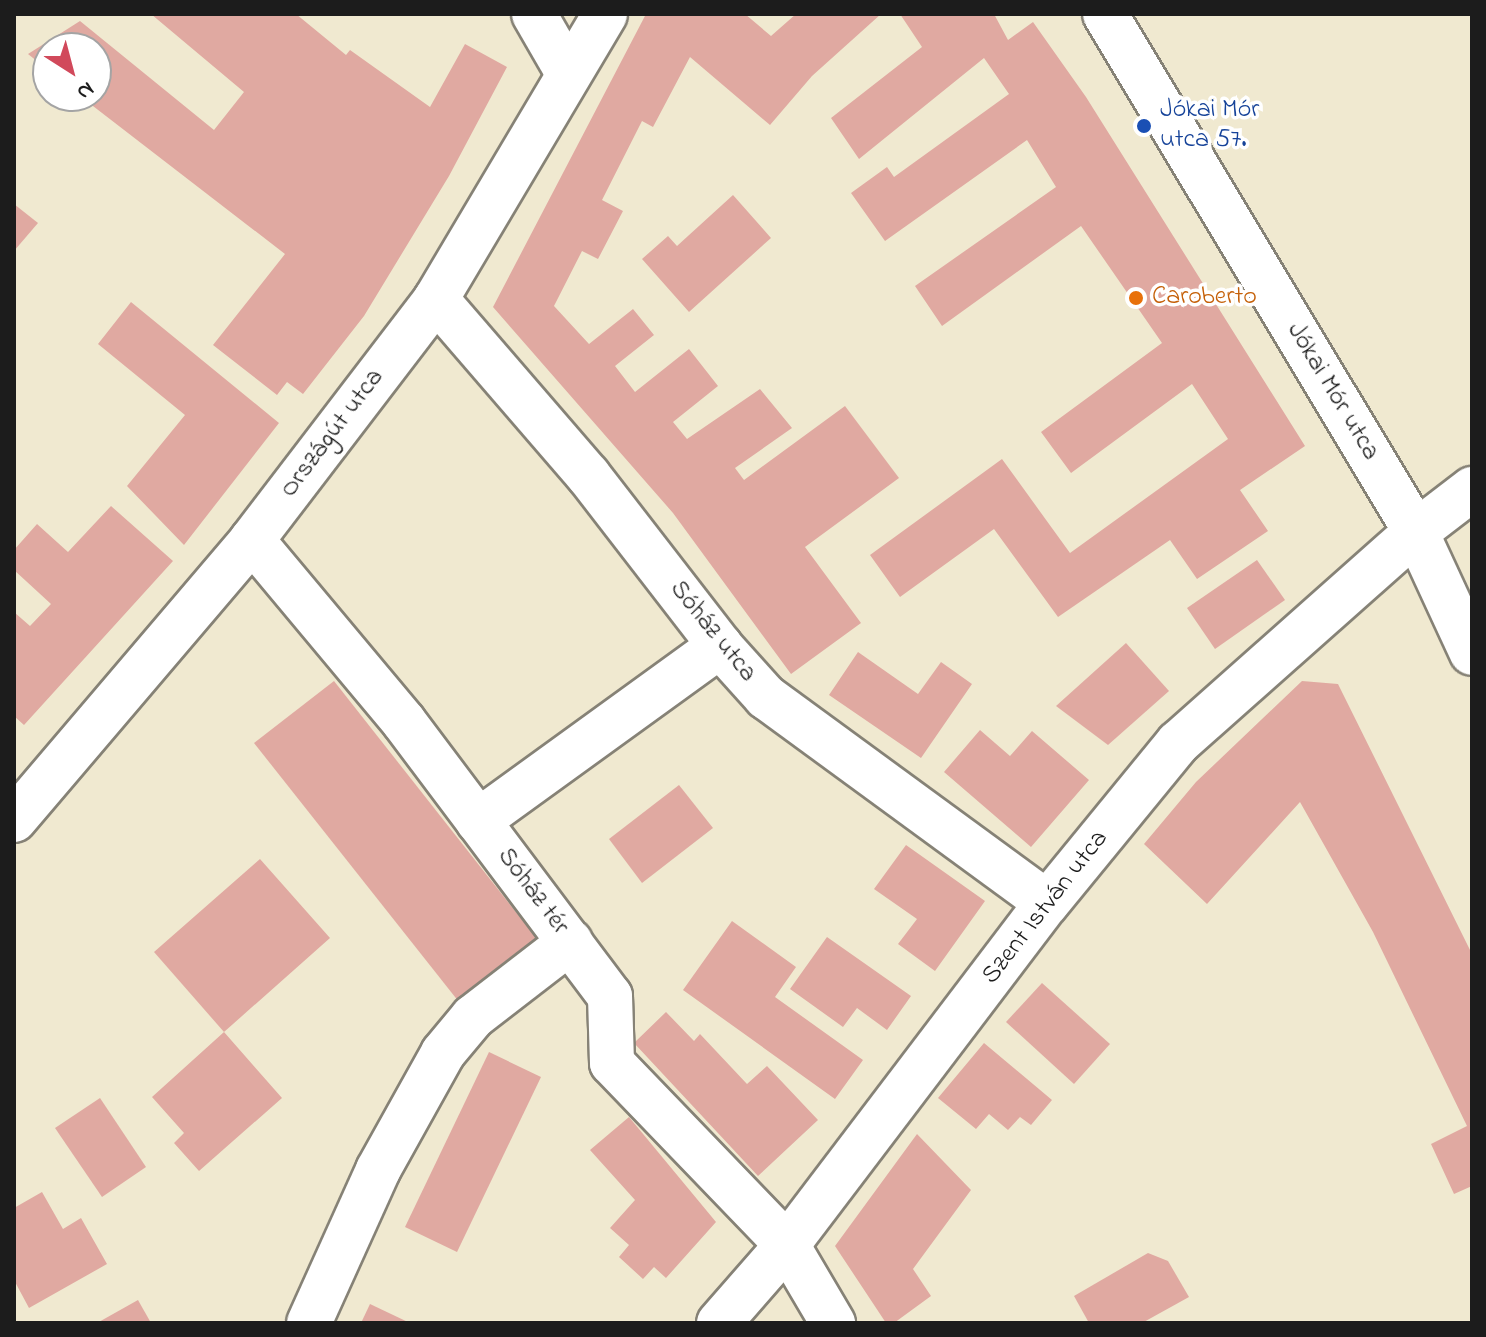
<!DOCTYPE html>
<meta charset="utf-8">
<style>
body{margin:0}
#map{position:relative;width:1486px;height:1337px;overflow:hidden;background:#f0e9d0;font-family:"Indie Flower",sans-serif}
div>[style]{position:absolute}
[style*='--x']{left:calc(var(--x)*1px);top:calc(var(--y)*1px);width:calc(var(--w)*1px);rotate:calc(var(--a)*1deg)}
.building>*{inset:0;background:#e0a9a1}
.roads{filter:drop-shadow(2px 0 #868276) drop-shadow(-2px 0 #868276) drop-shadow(0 2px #868276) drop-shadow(0 -2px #868276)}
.minor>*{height:44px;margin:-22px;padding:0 22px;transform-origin:22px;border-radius:22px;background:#fff}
.dots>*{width:22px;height:22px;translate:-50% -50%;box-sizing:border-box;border:4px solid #fff;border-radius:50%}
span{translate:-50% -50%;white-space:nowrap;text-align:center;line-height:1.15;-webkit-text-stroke:7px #fff;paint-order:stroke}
.transit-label{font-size:26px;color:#164399}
.left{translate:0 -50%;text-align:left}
.food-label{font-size:26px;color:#c56008}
.street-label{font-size:26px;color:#1c1c1c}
.frame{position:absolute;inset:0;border:16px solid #1c1c1c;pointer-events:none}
.north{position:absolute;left:32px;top:32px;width:80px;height:80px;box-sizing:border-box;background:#fff;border:2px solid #a4a4a4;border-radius:50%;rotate:144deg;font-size:22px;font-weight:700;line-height:32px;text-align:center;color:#1c1c1c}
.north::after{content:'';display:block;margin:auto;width:28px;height:36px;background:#d1495b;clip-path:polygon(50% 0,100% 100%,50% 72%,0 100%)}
</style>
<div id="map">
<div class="building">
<div style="clip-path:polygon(151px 14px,296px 14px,346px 55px,350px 50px,430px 107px,465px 44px,507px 67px,449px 176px,364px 316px,303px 394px,287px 382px,277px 395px,213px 345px,285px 254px,80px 96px,96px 96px,96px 48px,48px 48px,48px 70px,28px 54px,80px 21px,214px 130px,244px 92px)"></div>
<div style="clip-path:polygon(646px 14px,745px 14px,771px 36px,796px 14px,881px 14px,812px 76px,770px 125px,690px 57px,653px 127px,642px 121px,602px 200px,623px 211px,598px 259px,582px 251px,554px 306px,589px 344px,633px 309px,654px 335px,615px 366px,635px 392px,689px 349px,718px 386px,673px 422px,687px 439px,760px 389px,792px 428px,735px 468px,744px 480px,845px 406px,899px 478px,805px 547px,861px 623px,791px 674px,673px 513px,493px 307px)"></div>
<div style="clip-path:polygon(900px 14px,994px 14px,1008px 40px,1033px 22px,1086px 97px,1305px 446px,1240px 490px,1268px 531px,1197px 579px,1170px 540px,1058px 617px,994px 529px,900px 597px,870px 555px,1002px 459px,1070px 553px,1228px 439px,1192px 384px,1071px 473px,1041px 432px,1162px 343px,1081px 226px,942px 326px,915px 286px,1056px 187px,1027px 140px,885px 241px,851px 193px,887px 167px,894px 177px,1009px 94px,984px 58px,859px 159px,831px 118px,922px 47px)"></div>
<div style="clip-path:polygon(733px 195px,771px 238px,689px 312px,642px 259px,668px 236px,677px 246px)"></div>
<div style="clip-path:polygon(14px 204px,38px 223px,14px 251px)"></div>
<div style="clip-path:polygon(131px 302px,279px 423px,184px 545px,127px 486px,185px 415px,98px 344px)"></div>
<div style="clip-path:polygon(111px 506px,173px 561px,24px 725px,14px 716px,14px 612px,30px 626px,51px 604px,14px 570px,14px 550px,37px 524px,68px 552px)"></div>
<div style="clip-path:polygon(1257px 560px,1285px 600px,1215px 649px,1187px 608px)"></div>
<div style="clip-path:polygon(1126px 643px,1169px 691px,1108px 745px,1056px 706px)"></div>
<div style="clip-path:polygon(858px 652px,918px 694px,941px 662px,972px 684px,921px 758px,829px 695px)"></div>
<div style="clip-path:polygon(334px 681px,538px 940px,459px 1002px,254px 743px)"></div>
<div style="clip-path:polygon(1302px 681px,1338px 684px,1472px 954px,1472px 1186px,1454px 1194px,1431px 1144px,1467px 1126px,1373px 932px,1300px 802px,1207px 904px,1144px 844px,1196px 782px)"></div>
<div style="clip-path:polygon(980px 730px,1010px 756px,1032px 731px,1089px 780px,1031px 847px,944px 772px)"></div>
<div style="clip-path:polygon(679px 785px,713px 828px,642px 883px,609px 839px)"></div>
<div style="clip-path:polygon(906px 845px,985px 901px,935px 971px,898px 944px,917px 919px,874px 889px)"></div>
<div style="clip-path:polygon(260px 859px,330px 938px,224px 1032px,282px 1098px,199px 1171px,174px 1143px,184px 1133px,152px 1097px,224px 1032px,154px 952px)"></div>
<div style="clip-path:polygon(732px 921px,796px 967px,775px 997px,863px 1060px,835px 1099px,683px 990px)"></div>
<div style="clip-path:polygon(827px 937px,911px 996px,887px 1030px,857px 1008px,843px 1027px,790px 989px)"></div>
<div style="clip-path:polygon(1042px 983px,1110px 1044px,1074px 1084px,1006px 1022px)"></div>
<div style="clip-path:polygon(666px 1012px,694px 1041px,700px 1034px,747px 1084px,767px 1066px,818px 1120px,758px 1176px,634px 1043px)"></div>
<div style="clip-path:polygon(984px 1043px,1052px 1100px,1031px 1125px,1020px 1117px,1008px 1130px,989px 1114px,976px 1129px,938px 1098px)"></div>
<div style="clip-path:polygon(489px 1052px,541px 1077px,457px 1252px,405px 1227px)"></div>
<div style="clip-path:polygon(100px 1098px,146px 1167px,102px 1197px,55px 1128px)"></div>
<div style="clip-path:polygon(629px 1117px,716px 1222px,666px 1278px,654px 1267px,643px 1279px,619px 1257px,629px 1245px,610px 1228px,635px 1200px,590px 1150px)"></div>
<div style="clip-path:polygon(917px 1134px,971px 1190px,913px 1269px,931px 1296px,894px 1323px,886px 1323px,835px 1246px)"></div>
<div style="clip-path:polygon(42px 1192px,63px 1229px,81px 1218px,107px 1264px,29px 1308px,14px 1280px,14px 1208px)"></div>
<div style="clip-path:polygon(1148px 1253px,1168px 1261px,1189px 1297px,1142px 1323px,1089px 1323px,1074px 1296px)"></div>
<div style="clip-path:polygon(138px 1300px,151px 1323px,97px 1323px)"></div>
<div style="clip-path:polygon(370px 1304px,410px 1323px,361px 1323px)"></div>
</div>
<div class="roads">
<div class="minor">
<div style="--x:534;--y:14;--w:68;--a:60"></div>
<div style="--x:1105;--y:14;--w:604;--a:59.02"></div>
<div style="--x:1416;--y:532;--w:133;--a:65.2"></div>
<div style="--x:436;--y:299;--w:233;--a:49.2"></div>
<div style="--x:588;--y:475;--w:216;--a:52.3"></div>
<div style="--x:720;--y:646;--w:69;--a:48"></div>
<div style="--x:766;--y:697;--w:348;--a:36.2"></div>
<div style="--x:252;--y:540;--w:237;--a:50.1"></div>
<div style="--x:404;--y:722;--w:343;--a:53.1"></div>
<div style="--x:610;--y:996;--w:67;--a:88.3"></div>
<div style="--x:612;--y:1063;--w:252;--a:46.1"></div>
<div style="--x:787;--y:1245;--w:91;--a:59.5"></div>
<div style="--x:14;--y:820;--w:367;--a:-49.6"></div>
<div style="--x:252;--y:540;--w:303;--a:-52.6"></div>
<div style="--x:436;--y:299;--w:331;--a:-59.3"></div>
<div style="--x:478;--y:821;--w:299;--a:-35.9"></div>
<div style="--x:309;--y:1323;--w:168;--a:-65.7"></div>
<div style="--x:378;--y:1170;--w:134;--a:-60.9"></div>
<div style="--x:443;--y:1053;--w:47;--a:-50.2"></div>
<div style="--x:473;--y:1017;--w:123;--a:-37.7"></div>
<div style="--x:719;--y:1323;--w:103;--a:-48.9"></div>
<div style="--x:787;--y:1245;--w:430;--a:-52.8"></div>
<div style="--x:1047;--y:903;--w:207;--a:-50.7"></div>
<div style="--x:1178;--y:743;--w:318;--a:-41.6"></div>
<div style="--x:1416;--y:532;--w:71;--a:-37.5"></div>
</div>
</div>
<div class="dots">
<div style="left:1144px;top:126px;background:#1a4fb4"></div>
<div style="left:1136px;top:298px;background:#e8710a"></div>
</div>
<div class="transit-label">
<span class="left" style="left:1160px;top:126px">Jókai Mór<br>utca 57.</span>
</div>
<div class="food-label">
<span class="left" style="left:1152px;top:298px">Caroberto</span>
</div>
<div class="street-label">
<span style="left:1332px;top:392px;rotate:59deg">Jókai Mór utca</span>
<span style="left:333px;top:434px;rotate:-53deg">Országút utca</span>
<span style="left:712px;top:632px;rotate:51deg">Sóház utca</span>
<span style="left:532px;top:892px;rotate:53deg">Sóház tér</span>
<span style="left:1046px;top:908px;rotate:-52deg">Szent István utca</span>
</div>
<div class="frame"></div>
<div class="north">N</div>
</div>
